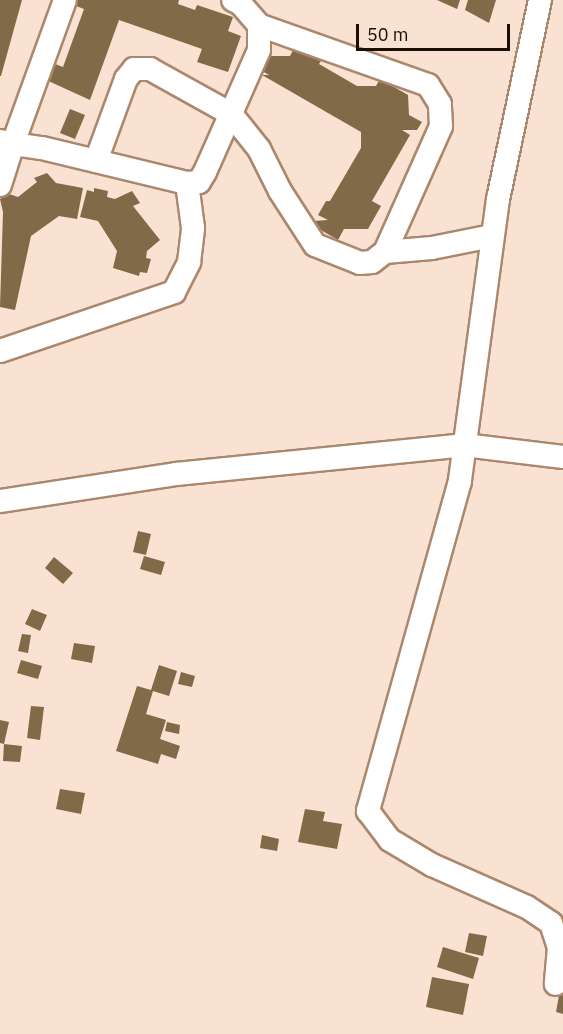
<!DOCTYPE html>
<style>
body{margin:0}
#map{position:relative;width:563px;height:1034px;overflow:hidden;background:#f9e2d1;font-family:"IBM Plex Sans",sans-serif}
div>[style]{position:absolute}
[style*='--x']{left:calc(var(--x)*1px);top:calc(var(--y)*1px);width:calc(var(--w)*1px);rotate:calc(var(--a)*1deg)}
.building>*{inset:0;background:#806a47}
.roads{filter:drop-shadow(2px 0 #ab886d) drop-shadow(-2px 0 #ab886d) drop-shadow(0 2px #ab886d) drop-shadow(0 -2px #ab886d)}
.minor>*{height:22px;margin:-11px;padding:0 11px;transform-origin:11px;border-radius:11px;background:#fff}
span{translate:-50% -50%;white-space:nowrap;text-align:center;line-height:1.15;-webkit-text-stroke:4.5px #f9e2d1;paint-order:stroke}
.scale{position:absolute;left:356px;top:24px;width:154px;height:27px;box-sizing:border-box;border:3px solid #1a0e05;border-top:0;padding-left:8px;font-size:18px;line-height:21px;white-space:nowrap;color:#1a0e05;-webkit-text-stroke:4px #f9e2d1;paint-order:stroke}
</style>
<div id="map">
<div class="building">
<div style="clip-path:polygon(0 0,22px 0,1px 76px,0 76px)"></div>
<div style="clip-path:polygon(78px 0,179px 0,178px 4px,195px 10px,197px 5px,233px 17px,228px 31px,241px 36px,228px 72px,197px 62px,202px 49px,119px 20px,90px 100px,44px 79px,50px 62px,63px 67px,84px 9px,76px 6px)"></div>
<div style="clip-path:polygon(437px 0,460px 0,457px 9px)"></div>
<div style="clip-path:polygon(468px 0,496px 0,489px 23px,465px 10px)"></div>
<div style="clip-path:polygon(293px 50px,328px 50px,319px 64px,357px 86px,376px 86px,380px 79px,408px 95px,409px 115px,422px 122px,417px 130px,402px 130px,410px 135px,372px 201px,381px 206px,368px 229px,344px 229px,338px 240px,314px 226px,314px 221px,328px 220px,318px 215px,326px 201px,330px 201px,361px 148px,361px 132px,262px 75px,269px 75px,262px 71px,271px 56px,290px 56px)"></div>
<div style="clip-path:polygon(70px 109px,85px 115px,75px 139px,60px 133px)"></div>
<div style="clip-path:polygon(47px 173px,56px 183px,83px 188px,77px 219px,59px 216px,31px 236px,15px 310px,0 307px,3px 212px,0 199px,9px 194px,18px 197px,37px 182px,34px 178px)"></div>
<div style="clip-path:polygon(94px 188px,108px 191px,107px 197px,115px 199px,132px 191px,140px 203px,133px 206px,160px 240px,147px 251px,146px 258px,151px 259px,147px 273px,140px 272px,139px 276px,113px 268px,117px 251px,98px 221px,80px 217px,87px 190px,94px 192px)"></div>
<div style="clip-path:polygon(138px 531px,151px 534px,146px 555px,133px 552px)"></div>
<div style="clip-path:polygon(144px 556px,165px 562px,161px 575px,140px 569px)"></div>
<div style="clip-path:polygon(54px 557px,73px 573px,63px 584px,45px 568px)"></div>
<div style="clip-path:polygon(32px 609px,47px 615px,40px 631px,25px 624px)"></div>
<div style="clip-path:polygon(22px 634px,31px 635px,28px 653px,18px 651px)"></div>
<div style="clip-path:polygon(74px 643px,95px 646px,92px 663px,71px 659px)"></div>
<div style="clip-path:polygon(21px 660px,42px 666px,38px 679px,17px 673px)"></div>
<div style="clip-path:polygon(159px 665px,177px 671px,169px 696px,153px 691px,146px 714px,166px 720px,160px 739px,180px 746px,176px 759px,161px 754px,158px 764px,116px 751px,137px 686px,151px 690px)"></div>
<div style="clip-path:polygon(181px 672px,195px 676px,192px 687px,178px 684px)"></div>
<div style="clip-path:polygon(31px 706px,44px 707px,40px 740px,27px 738px)"></div>
<div style="clip-path:polygon(0 720px,9px 722px,4px 744px,0 743px)"></div>
<div style="clip-path:polygon(167px 722px,180px 725px,179px 734px,165px 731px)"></div>
<div style="clip-path:polygon(4px 744px,22px 746px,20px 762px,3px 761px)"></div>
<div style="clip-path:polygon(60px 789px,85px 793px,81px 814px,56px 809px)"></div>
<div style="clip-path:polygon(305px 809px,325px 812px,323px 821px,342px 824px,337px 849px,298px 842px)"></div>
<div style="clip-path:polygon(262px 835px,279px 839px,277px 851px,260px 848px)"></div>
<div style="clip-path:polygon(469px 933px,487px 936px,483px 956px,465px 952px)"></div>
<div style="clip-path:polygon(443px 947px,479px 958px,473px 979px,437px 967px)"></div>
<div style="clip-path:polygon(432px 977px,469px 984px,463px 1015px,426px 1007px)"></div>
<div style="clip-path:polygon(562px 979px,563px 979px,563px 1014px,556px 1012px)"></div>
</div>
<div class="roads">
<div class="minor">
<div style="--x:65;--y:0;--w:153;--a:109.9"></div>
<div style="--x:13;--y:144;--w:29;--a:8"></div>
<div style="--x:42;--y:148;--w:149;--a:13.6"></div>
<div style="--x:187;--y:183;--w:12;--a:-5"></div>
<div style="--x:199;--y:182;--w:12;--a:-59"></div>
<div style="--x:205;--y:172;--w:133;--a:-66.1"></div>
<div style="--x:259;--y:50;--w:25;--a:-90"></div>
<div style="--x:259;--y:25;--w:28;--a:-131"></div>
<div style="--x:241;--y:4;--w:9;--a:-153"></div>
<div style="--x:540;--y:0;--w:203;--a:101.9"></div>
<div style="--x:498;--y:199;--w:285;--a:97.7"></div>
<div style="--x:460;--y:481;--w:343;--a:105.6"></div>
<div style="--x:368;--y:811;--w:36;--a:53"></div>
<div style="--x:390;--y:840;--w:49;--a:30.8"></div>
<div style="--x:432;--y:865;--w:104;--a:23.9"></div>
<div style="--x:527;--y:907;--w:29;--a:34"></div>
<div style="--x:551;--y:923;--w:25;--a:72"></div>
<div style="--x:559;--y:947;--w:37;--a:95"></div>
<div style="--x:0;--y:141;--w:13;--a:13"></div>
<div style="--x:13;--y:144;--w:43;--a:107.6"></div>
<div style="--x:96;--y:161;--w:87;--a:-69.9"></div>
<div style="--x:126;--y:79;--w:13;--a:-51"></div>
<div style="--x:134;--y:69;--w:16;--a:0"></div>
<div style="--x:150;--y:69;--w:93;--a:29.1"></div>
<div style="--x:231;--y:114;--w:45;--a:51.3"></div>
<div style="--x:259;--y:149;--w:47;--a:63.4"></div>
<div style="--x:280;--y:191;--w:64;--a:57.1"></div>
<div style="--x:315;--y:245;--w:48;--a:21.8"></div>
<div style="--x:360;--y:263;--w:12;--a:-5"></div>
<div style="--x:372;--y:262;--w:16;--a:-38"></div>
<div style="--x:385;--y:252;--w:138;--a:-66"></div>
<div style="--x:441;--y:126;--w:22;--a:-93"></div>
<div style="--x:440;--y:104;--w:22;--a:-122"></div>
<div style="--x:428;--y:85;--w:179;--a:-160.5"></div>
<div style="--x:385;--y:252;--w:47;--a:-4.9"></div>
<div style="--x:432;--y:248;--w:61;--a:-11.3"></div>
<div style="--x:0;--y:351;--w:184;--a:-18.7"></div>
<div style="--x:174;--y:292;--w:34;--a:-63"></div>
<div style="--x:189;--y:262;--w:34;--a:-83"></div>
<div style="--x:193;--y:228;--w:45;--a:-97.6"></div>
<div style="--x:0;--y:501;--w:178;--a:-8.7"></div>
<div style="--x:176;--y:474;--w:289;--a:-5.7"></div>
<div style="--x:464;--y:445;--w:100;--a:6.9"></div>
</div>
</div>
<div class="scale">50 m</div>
</div>
